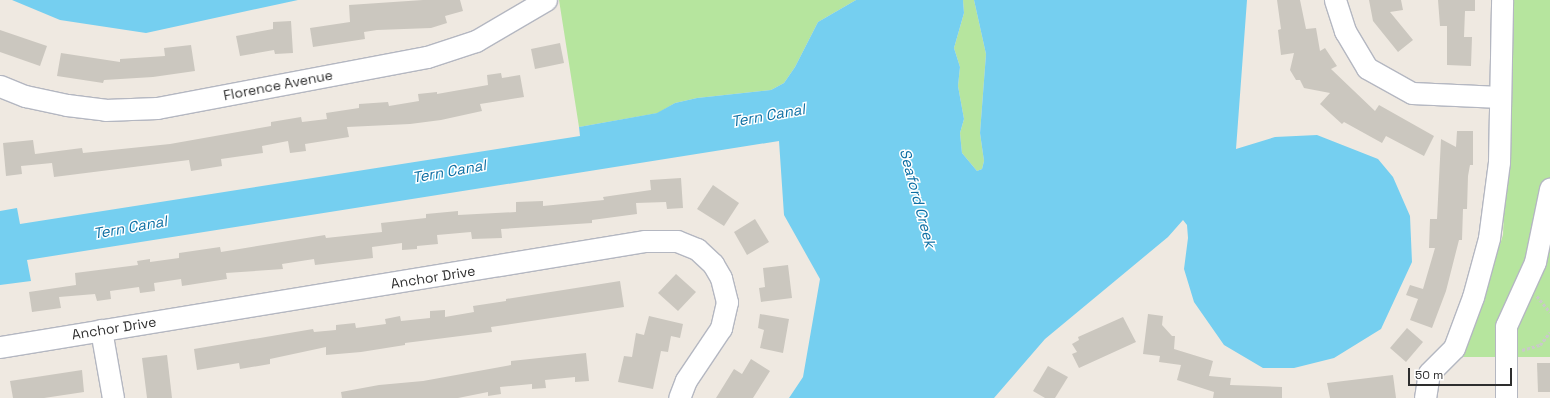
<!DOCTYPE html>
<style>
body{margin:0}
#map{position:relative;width:1550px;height:398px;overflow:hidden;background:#efe9e1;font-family:"Space Grotesk",sans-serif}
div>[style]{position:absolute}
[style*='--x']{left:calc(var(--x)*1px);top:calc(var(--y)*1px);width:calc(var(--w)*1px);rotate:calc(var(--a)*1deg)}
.green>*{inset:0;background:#b6e59e}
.water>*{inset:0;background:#75cff0}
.building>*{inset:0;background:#cbc7bf}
.path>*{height:2.5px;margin-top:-1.25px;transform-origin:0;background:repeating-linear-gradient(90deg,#c9c9c9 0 3px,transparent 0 5px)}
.roads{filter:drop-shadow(1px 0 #b4b7c1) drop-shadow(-1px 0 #b4b7c1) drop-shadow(0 1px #b4b7c1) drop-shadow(0 -1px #b4b7c1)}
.minor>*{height:21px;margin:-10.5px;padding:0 10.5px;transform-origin:10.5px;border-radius:10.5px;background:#fff}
span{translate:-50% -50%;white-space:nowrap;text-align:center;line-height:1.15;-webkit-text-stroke:3px #fff;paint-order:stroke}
.street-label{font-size:14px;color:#2e2e2e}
.water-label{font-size:15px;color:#0d6fa3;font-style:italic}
.scale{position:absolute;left:1408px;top:368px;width:104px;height:18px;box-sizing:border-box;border:2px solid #2e2e2e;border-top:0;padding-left:5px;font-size:12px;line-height:14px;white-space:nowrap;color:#2e2e2e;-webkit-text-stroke:3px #fff;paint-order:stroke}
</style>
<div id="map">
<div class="green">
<div style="clip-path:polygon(559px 0,856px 0,818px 22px,795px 67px,784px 83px,771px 90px,697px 98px,675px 103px,658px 113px,579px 127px)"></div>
<div style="clip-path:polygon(963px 0,974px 0,986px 54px,980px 133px,984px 161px,982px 169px,977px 171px,962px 153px,960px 133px,964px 119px,958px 86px,960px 67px,954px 48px,964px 13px)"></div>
<div style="clip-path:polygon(1512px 0,1550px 0,1550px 357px,1463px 357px,1503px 235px)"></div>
</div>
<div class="water">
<div style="clip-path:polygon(12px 0,298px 0,146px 33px,60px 20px)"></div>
<div style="clip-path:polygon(856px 0,963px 0,964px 13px,954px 48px,960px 67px,958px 86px,964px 119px,960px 133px,962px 153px,977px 171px,982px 169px,984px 161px,980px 133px,986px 54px,974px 0,1247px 0,1236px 149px,1275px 137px,1317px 135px,1378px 159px,1393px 177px,1410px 216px,1412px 262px,1381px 329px,1334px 358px,1294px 368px,1263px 368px,1224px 345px,1194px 302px,1184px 269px,1188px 238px,1187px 225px,1183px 220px,1168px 237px,1045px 339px,994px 398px,789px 398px,803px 377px,820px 279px,784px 215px,779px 141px,27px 260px,31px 281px,0 285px,0 211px,17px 208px,20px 224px,580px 136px,579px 127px,657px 113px,675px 103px,697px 98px,771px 90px,784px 83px,795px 67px,818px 22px)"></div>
</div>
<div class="building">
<div style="clip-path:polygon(423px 0,460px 0,463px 11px,445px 16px,447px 23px,431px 28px,377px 30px,364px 32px,365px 39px,313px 47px,310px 28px,350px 22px,349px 5px)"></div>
<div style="clip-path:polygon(1277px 0,1300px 0,1306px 29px,1316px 28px,1320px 51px,1325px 48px,1337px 66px,1331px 69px,1375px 111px,1379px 105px,1434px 136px,1424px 156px,1386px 136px,1382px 143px,1344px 122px,1342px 124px,1320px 104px,1330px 93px,1304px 88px,1300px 80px,1296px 80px,1290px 70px,1294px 53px,1281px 55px,1278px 30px,1281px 29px)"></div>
<div style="clip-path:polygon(1369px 0,1401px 0,1403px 10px,1390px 12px,1413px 40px,1398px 52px,1373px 21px)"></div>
<div style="clip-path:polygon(1438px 0,1475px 0,1475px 11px,1465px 11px,1464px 37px,1472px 37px,1471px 66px,1447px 65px,1447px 26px,1440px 26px)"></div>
<div style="clip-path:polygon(291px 21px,293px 53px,275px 54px,274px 50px,240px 56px,236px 36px,273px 29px,273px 22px)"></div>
<div style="clip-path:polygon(0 30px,47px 46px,40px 66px,0 52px)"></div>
<div style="clip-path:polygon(560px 43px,564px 63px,535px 69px,531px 49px)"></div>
<div style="clip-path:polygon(191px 45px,195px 71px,153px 77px,104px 80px,103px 83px,57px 76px,61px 53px,120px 62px,120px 59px,165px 56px,164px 48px)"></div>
<div style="clip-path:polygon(501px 73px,502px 78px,520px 75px,524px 97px,480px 104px,482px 111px,441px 120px,410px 124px,347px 127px,349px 137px,305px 144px,306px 151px,290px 153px,288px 141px,262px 146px,263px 153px,221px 159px,222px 166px,191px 171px,189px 160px,54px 177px,52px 163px,21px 166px,22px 174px,6px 176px,3px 143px,33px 140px,35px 154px,82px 148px,83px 153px,170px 144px,271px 126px,271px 122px,301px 117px,302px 122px,327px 119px,326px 113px,359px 108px,359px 104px,388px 102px,389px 106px,419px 101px,418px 94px,437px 92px,437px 94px,488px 85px,487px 75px)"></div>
<div style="clip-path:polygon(1457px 131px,1473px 131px,1473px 165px,1470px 165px,1468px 176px,1467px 209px,1463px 209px,1462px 240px,1459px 240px,1446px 291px,1432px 328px,1410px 320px,1418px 299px,1406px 295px,1410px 285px,1423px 289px,1435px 248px,1429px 248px,1430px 219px,1437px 219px,1441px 139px,1456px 147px)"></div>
<div style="clip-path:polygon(681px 178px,683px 208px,667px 209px,666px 202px,636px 203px,637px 214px,592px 220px,592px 223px,501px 229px,502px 238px,472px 239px,471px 232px,437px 235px,438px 244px,417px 246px,417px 249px,402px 250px,402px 243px,372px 247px,373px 258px,315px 265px,314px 259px,282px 264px,283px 269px,226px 273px,227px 279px,182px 286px,181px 279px,154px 283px,155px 291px,140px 293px,139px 287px,110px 291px,111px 299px,97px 301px,95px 294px,59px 297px,61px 308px,32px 312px,29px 292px,76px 285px,75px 273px,138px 265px,137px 261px,150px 259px,150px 262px,179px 258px,179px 253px,220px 247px,221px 252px,325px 235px,326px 238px,382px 232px,381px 223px,426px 218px,426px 214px,458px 211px,458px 215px,516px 212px,516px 202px,543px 201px,543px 206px,604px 200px,603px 197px,651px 190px,650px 180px)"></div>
<div style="clip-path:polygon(713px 185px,739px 203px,724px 226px,697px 209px)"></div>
<div style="clip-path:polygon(755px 219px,769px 242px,747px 255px,734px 232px)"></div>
<div style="clip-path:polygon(788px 265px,792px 298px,761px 302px,759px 288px,765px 287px,763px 268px)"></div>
<div style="clip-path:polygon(676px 274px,696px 292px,678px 311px,658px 293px)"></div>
<div style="clip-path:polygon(620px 281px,624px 307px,491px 327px,492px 332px,405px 343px,405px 345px,361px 352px,326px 355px,326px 347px,270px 359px,270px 364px,240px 369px,239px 363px,197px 370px,194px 349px,313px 329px,314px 332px,336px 330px,336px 325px,355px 323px,356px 328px,386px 324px,385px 319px,400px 316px,401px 321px,430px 318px,430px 311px,445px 310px,445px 317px,474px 312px,473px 306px,506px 301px,506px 299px)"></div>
<div style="clip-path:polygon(760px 314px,789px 319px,783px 353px,760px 348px,764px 330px,758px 328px)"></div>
<div style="clip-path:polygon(1148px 314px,1163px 316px,1162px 325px,1172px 336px,1175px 336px,1174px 349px,1213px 361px,1209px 376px,1231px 378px,1230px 385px,1282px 387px,1282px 398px,1213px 398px,1214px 392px,1177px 380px,1181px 365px,1159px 362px,1160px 356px,1143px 354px)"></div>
<div style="clip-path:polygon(649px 316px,683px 324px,680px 338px,671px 336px,668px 352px,661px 351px,653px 389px,618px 382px,624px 356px,632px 357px,636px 333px,644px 335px)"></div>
<div style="clip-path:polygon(1123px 317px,1136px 342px,1079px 368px,1072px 354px,1077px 352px,1072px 344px,1079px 340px,1078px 337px)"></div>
<div style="clip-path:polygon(1407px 328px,1423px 342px,1406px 362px,1390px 348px)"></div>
<div style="clip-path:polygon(586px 353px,589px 381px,575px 382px,575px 377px,545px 380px,546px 388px,532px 389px,532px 384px,500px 387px,501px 394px,488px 396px,488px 392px,458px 398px,342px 398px,341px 392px,379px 385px,423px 381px,511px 365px,511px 361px)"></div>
<div style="clip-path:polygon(167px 355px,172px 398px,147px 398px,142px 358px)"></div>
<div style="clip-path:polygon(751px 359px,770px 371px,753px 398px,716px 398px,734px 369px,742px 374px)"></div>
<div style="clip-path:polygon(1537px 363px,1550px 363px,1550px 392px,1538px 392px)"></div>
<div style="clip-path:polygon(1048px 366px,1068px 377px,1055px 398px,1045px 398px,1033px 391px)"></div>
<div style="clip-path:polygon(82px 370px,84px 392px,44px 398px,13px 398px,10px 381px)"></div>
<div style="clip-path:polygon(1393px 375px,1396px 398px,1330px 398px,1327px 383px)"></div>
</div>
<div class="path">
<div style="--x:1537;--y:296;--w:21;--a:51"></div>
<div style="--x:1522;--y:350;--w:19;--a:-16"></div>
<div style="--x:1540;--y:345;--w:16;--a:-52"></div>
</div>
<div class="roads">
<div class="minor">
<div style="--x:1335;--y:0;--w:33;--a:72"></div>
<div style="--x:1345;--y:31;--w:43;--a:59.3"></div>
<div style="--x:1367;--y:68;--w:51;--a:29.1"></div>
<div style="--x:1412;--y:93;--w:88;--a:2.6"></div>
<div style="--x:0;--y:86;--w:27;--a:22"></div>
<div style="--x:25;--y:96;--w:43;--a:12.1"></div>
<div style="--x:67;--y:105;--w:38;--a:7"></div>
<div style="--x:105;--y:110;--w:52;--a:-2.2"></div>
<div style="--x:157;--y:108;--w:275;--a:-10.7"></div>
<div style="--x:427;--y:57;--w:52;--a:-18.1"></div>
<div style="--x:476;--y:41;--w:81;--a:-30.4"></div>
<div style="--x:101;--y:330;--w:69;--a:80"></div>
<div style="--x:0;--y:347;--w:654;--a:-9.33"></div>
<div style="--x:645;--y:241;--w:32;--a:0"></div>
<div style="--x:677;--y:241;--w:22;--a:22"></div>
<div style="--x:697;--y:249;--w:22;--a:43"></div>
<div style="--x:713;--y:264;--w:16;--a:60"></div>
<div style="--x:721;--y:278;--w:25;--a:76"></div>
<div style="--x:727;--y:302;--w:27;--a:103"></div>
<div style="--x:721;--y:328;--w:63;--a:123.9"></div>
<div style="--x:686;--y:380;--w:19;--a:111"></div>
<div style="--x:1425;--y:398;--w:25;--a:-81"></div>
<div style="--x:1429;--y:373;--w:35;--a:-45"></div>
<div style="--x:1454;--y:348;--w:54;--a:-69.6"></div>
<div style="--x:1473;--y:297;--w:61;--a:-74.8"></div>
<div style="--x:1489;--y:238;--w:77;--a:-82.5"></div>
<div style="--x:1499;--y:162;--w:162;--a:-88.9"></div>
<div style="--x:1506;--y:398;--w:72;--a:-90"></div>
<div style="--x:1506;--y:326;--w:70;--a:-65.6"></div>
<div style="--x:1535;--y:262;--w:75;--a:-78.4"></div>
</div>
</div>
<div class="street-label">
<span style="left:278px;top:85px;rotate:-11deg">Florence Avenue</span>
<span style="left:433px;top:277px;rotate:-9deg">Anchor Drive</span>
<span style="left:114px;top:328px;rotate:-9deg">Anchor Drive</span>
</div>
<div class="water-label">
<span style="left:768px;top:115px;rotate:-10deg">Tern Canal</span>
<span style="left:449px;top:171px;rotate:-10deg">Tern Canal</span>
<span style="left:918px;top:198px;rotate:75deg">Seaford Creek</span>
<span style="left:130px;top:227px;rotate:-10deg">Tern Canal</span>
</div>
<div class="scale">50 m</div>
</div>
